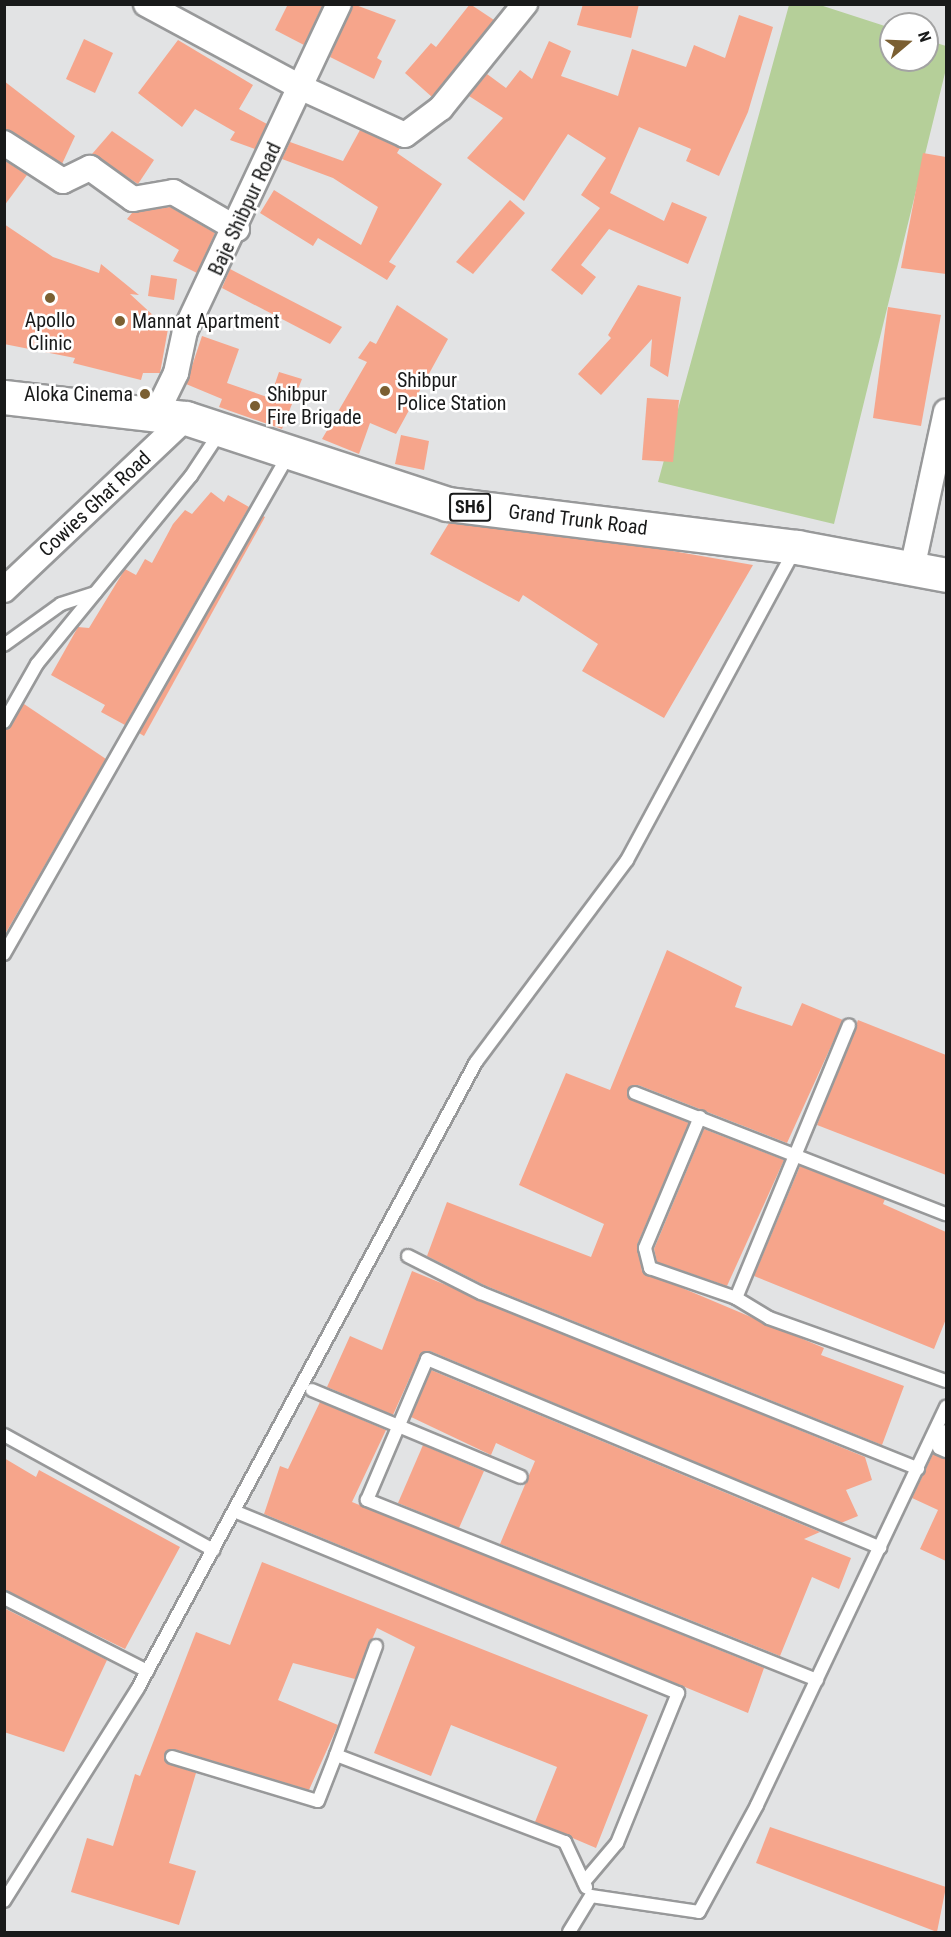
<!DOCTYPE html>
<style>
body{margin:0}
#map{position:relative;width:951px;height:1937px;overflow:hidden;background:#e2e3e4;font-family:"Roboto Condensed",sans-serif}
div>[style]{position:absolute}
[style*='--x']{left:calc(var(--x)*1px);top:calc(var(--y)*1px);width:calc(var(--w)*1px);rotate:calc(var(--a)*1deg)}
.green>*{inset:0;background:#b5cf99}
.building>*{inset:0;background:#f6a58b}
.roads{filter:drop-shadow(2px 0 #98999a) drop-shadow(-2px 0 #98999a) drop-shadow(0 2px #98999a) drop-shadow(0 -2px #98999a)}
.lane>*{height:12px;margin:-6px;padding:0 6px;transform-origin:6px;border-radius:6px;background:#fff}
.street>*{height:24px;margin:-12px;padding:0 12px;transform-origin:12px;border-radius:12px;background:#fff}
.primary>*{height:33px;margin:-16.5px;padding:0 16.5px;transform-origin:16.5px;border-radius:16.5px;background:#fff}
.dots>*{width:16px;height:16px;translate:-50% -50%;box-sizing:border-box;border:3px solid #fff;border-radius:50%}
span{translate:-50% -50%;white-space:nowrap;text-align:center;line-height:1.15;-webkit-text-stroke:5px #fff;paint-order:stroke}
.shield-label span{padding:2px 4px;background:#fff;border:2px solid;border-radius:4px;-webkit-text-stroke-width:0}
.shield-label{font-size:18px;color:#191a1a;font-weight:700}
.street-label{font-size:20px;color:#191a1a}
.poi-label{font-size:20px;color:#191a1a}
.left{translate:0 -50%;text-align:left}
.right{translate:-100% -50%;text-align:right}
.frame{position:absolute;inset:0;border:6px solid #191a1a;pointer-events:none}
.north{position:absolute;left:879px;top:12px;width:60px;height:60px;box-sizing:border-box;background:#fff;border:2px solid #a3a3a3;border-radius:50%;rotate:71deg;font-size:16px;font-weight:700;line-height:24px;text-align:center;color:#191a1a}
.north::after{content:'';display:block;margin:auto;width:21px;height:27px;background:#7b5f32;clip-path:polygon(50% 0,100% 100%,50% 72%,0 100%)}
</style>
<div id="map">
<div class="green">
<div style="clip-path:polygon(789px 5px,820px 5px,891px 28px,891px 60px,927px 60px,927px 40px,946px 46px,946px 69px,834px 524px,658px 482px)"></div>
</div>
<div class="building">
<div style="clip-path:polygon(288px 4px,323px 4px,304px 45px,275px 30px)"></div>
<div style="clip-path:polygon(353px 4px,396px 20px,377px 58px,382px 61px,374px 79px,330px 57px)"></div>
<div style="clip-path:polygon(470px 4px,494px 20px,432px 97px,405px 73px,431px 43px,436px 47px)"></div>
<div style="clip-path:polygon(583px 4px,639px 4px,631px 38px,577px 25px)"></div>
<div style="clip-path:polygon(739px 15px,773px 27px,748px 112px,719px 176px,686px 161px,691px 149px,639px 127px,610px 193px,664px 221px,672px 202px,707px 217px,688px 264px,609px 229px,581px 265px,596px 277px,582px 295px,551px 270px,600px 208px,581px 195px,606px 158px,568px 134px,524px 201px,467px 158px,503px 118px,469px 96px,487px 74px,506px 88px,520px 70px,532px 79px,549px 41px,571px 51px,561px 76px,618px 96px,632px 49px,686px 67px,694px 45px,725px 58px)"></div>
<div style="clip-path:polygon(84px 39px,113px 53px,95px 93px,66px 79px)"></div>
<div style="clip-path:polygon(178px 40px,253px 85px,239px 109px,267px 124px,255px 149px,230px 140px,235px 132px,195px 109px,182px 127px,138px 93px)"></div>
<div style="clip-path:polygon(4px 81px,75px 136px,62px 164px,4px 129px)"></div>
<div style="clip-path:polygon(360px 130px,400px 148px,397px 153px,442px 184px,389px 262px,396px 266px,387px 280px,318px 238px,313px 246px,260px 213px,274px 190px,361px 245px,378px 207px,333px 178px,282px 159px,290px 142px,343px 161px)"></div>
<div style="clip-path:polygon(112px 131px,154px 160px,138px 184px,92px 154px)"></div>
<div style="clip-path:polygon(923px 153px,946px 157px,946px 274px,901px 268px)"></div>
<div style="clip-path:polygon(4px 160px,27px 175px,4px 206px)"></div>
<div style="clip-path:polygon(510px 200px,525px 213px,473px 274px,456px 262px)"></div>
<div style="clip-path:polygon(170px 207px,215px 233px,197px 273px,173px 261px,179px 250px,127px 219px,132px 213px)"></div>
<div style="clip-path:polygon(4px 224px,53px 257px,99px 273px,101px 264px,139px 295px,130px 294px,168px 329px,160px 373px,143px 373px,141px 380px,73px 363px,75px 358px,4px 344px)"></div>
<div style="clip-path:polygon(230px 269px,342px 327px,330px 344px,222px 288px)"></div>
<div style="clip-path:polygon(151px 275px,177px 279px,174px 300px,148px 296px)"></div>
<div style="clip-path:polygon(638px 285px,681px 297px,668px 377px,650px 366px,652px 339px,601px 395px,578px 374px,611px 338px,608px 335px)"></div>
<div style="clip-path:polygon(397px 305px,448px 339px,396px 434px,370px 423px,359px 454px,322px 439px,367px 362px,358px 358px,370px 341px,376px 344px)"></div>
<div style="clip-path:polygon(888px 307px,941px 315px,921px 426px,873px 418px)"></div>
<div style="clip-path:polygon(202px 336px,239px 349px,227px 383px,270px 398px,279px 372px,302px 379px,282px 429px,219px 407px,222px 399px,186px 384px)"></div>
<div style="clip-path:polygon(647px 398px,679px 400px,673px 462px,642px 460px)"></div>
<div style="clip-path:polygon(401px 435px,429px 441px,424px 470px,395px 464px)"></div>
<div style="clip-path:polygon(211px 492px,224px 502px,228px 495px,249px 507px,125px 725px,101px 712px,105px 705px,51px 675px,78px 627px,89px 628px,125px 569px,136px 575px,145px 559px,152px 563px,173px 524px,185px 510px,192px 514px)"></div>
<div style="clip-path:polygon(263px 516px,265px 517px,144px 736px,139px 733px)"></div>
<div style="clip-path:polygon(449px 523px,661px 549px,753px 565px,664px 718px,582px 671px,598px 644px,523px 595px,519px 602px,430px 554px)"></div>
<div style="clip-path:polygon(24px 704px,106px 759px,4px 936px,4px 730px)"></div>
<div style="clip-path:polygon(667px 950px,742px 987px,735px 1007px,792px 1026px,802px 1003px,843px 1020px,787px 1143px,638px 1085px,629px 1087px,632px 1100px,689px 1123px,637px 1245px,642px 1271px,824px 1348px,821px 1355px,904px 1386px,882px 1445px,484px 1285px,427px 1256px,447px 1202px,591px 1257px,604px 1224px,519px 1185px,566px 1073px,610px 1090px)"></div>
<div style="clip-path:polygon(858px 1020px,946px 1055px,946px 1175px,817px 1125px)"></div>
<div style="clip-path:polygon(704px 1129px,784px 1160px,727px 1286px,657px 1262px,654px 1249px)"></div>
<div style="clip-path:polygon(800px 1166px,885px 1199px,883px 1204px,946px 1232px,946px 1319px,934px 1349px,754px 1276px)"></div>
<div style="clip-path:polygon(412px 1271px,865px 1457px,872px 1480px,846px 1490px,858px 1516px,841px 1523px,430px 1351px,420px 1355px,393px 1415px,327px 1387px,350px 1336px,382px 1350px)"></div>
<div style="clip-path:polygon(431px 1370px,820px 1532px,804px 1539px,851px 1558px,839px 1589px,812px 1577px,780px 1656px,500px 1544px,535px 1461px,496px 1443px,491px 1455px,411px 1417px)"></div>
<div style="clip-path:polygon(320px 1402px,386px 1430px,352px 1502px,764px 1668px,748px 1713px,264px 1514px,280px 1466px,288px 1469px)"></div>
<div style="clip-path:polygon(423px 1445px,484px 1471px,459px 1528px,398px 1503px)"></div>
<div style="clip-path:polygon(933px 1454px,946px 1459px,946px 1561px,920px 1549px,938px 1510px,912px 1498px)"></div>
<div style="clip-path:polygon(4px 1458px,36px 1477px,39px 1470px,180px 1547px,125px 1649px,4px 1590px)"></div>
<div style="clip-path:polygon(262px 1562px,648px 1715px,596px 1848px,535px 1822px,557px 1767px,451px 1725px,431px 1776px,374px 1753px,415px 1647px,377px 1628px,355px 1679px,293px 1663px,278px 1700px,338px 1725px,309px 1790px,174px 1749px,166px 1751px,166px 1763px,196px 1773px,169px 1863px,196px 1871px,179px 1925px,71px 1892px,87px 1838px,113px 1846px,135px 1774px,140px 1776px,196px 1632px,230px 1645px)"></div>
<div style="clip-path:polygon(4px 1608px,107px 1660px,64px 1752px,4px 1732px)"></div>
<div style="clip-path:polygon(770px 1827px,946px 1887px,937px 1932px,756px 1863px)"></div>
</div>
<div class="roads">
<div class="lane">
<div style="--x:4;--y:645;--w:70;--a:-35.7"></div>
<div style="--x:61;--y:604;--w:36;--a:-18"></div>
<div style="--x:4;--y:722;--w:67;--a:-60.4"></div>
<div style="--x:37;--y:664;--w:243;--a:-50.7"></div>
<div style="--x:191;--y:476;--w:53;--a:-56.6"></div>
<div style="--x:4;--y:954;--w:576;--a:-60.32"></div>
<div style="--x:635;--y:1093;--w:334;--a:21.3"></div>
<div style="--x:700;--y:1117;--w:142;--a:112.8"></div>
<div style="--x:645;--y:1248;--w:21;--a:76"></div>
<div style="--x:650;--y:1268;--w:91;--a:19.2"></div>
<div style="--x:736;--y:1298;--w:39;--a:31"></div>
<div style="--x:769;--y:1318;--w:188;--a:19.6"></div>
<div style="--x:408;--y:1256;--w:82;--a:26.9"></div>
<div style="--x:481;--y:1293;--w:471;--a:21.9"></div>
<div style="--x:736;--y:1298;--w:295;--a:-67.5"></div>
<div style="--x:312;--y:1390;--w:226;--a:22.6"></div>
<div style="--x:946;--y:1431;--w:18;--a:112"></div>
<div style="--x:939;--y:1448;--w:8;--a:23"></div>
<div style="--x:4;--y:1435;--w:239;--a:28.8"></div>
<div style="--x:234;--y:1511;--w:480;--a:22.3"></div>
<div style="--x:678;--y:1693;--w:162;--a:112.1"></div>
<div style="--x:617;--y:1843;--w:51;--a:130.2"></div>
<div style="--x:4;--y:1598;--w:161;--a:27"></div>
<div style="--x:376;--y:1646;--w:116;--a:110.2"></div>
<div style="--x:336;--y:1755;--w:245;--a:20.8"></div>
<div style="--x:565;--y:1842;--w:50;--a:65"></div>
<div style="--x:817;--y:1680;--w:485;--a:-158.2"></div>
<div style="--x:367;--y:1500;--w:153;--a:-66.9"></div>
<div style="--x:427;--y:1359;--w:491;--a:22.6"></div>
<div style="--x:172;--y:1757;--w:152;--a:16.8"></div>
<div style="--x:318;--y:1801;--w:49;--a:-68.6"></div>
<div style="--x:591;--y:1896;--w:109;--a:8.4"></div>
<div style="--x:699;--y:1912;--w:122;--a:-61.5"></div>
<div style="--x:757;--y:1805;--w:441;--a:-64.6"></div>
<div style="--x:4;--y:1901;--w:252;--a:-57.8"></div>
<div style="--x:138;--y:1688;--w:711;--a:-61.63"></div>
<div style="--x:476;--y:1062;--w:252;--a:-53.2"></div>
<div style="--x:627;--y:860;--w:355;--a:-61.6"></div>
<div style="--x:569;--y:1932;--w:42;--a:-58.6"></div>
</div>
<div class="street">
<div style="--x:146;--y:4;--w:177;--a:28.3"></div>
<div style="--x:302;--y:88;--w:113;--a:24.5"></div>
<div style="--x:405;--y:135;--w:45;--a:-36.9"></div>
<div style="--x:441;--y:108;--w:134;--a:-51.1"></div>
<div style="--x:4;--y:143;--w:70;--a:32.8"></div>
<div style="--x:63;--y:181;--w:30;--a:-26"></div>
<div style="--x:90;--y:168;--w:53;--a:35.8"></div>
<div style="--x:133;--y:199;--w:41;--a:-9.9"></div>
<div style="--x:173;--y:192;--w:74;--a:30"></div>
<div style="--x:156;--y:414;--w:46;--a:-64"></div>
<div style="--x:176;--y:373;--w:43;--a:-77.9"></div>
<div style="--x:185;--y:331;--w:361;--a:-64.8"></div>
<div style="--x:912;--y:569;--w:161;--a:-77.8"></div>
<div style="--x:4;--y:590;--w:250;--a:-43.4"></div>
</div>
<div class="primary">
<div style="--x:4;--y:397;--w:183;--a:6.6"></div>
<div style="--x:186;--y:418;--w:275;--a:18.2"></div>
<div style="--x:447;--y:504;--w:353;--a:7"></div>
<div style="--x:797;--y:547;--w:152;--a:10.6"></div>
</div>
</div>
<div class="dots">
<div style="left:50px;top:298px;background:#7b5f32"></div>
<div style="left:120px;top:321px;background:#7b5f32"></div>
<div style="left:385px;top:391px;background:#7b5f32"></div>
<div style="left:145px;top:394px;background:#7b5f32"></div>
<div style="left:255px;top:406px;background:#7b5f32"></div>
</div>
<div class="shield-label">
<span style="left:470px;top:507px">SH6</span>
</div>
<div class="street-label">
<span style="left:245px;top:209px;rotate:-65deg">Baje Shibpur Road</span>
<span style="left:95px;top:504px;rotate:-43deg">Cowies Ghat Road</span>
<span style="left:578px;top:520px;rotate:7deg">Grand Trunk Road</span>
</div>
<div class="poi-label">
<span style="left:50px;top:332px">Apollo<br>Clinic</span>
<span class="left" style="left:132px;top:321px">Mannat Apartment</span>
<span class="left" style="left:397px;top:392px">Shibpur<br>Police Station</span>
<span class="right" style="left:133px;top:394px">Aloka Cinema</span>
<span class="left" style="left:267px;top:406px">Shibpur<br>Fire Brigade</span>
</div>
<div class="frame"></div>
<div class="north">N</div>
</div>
